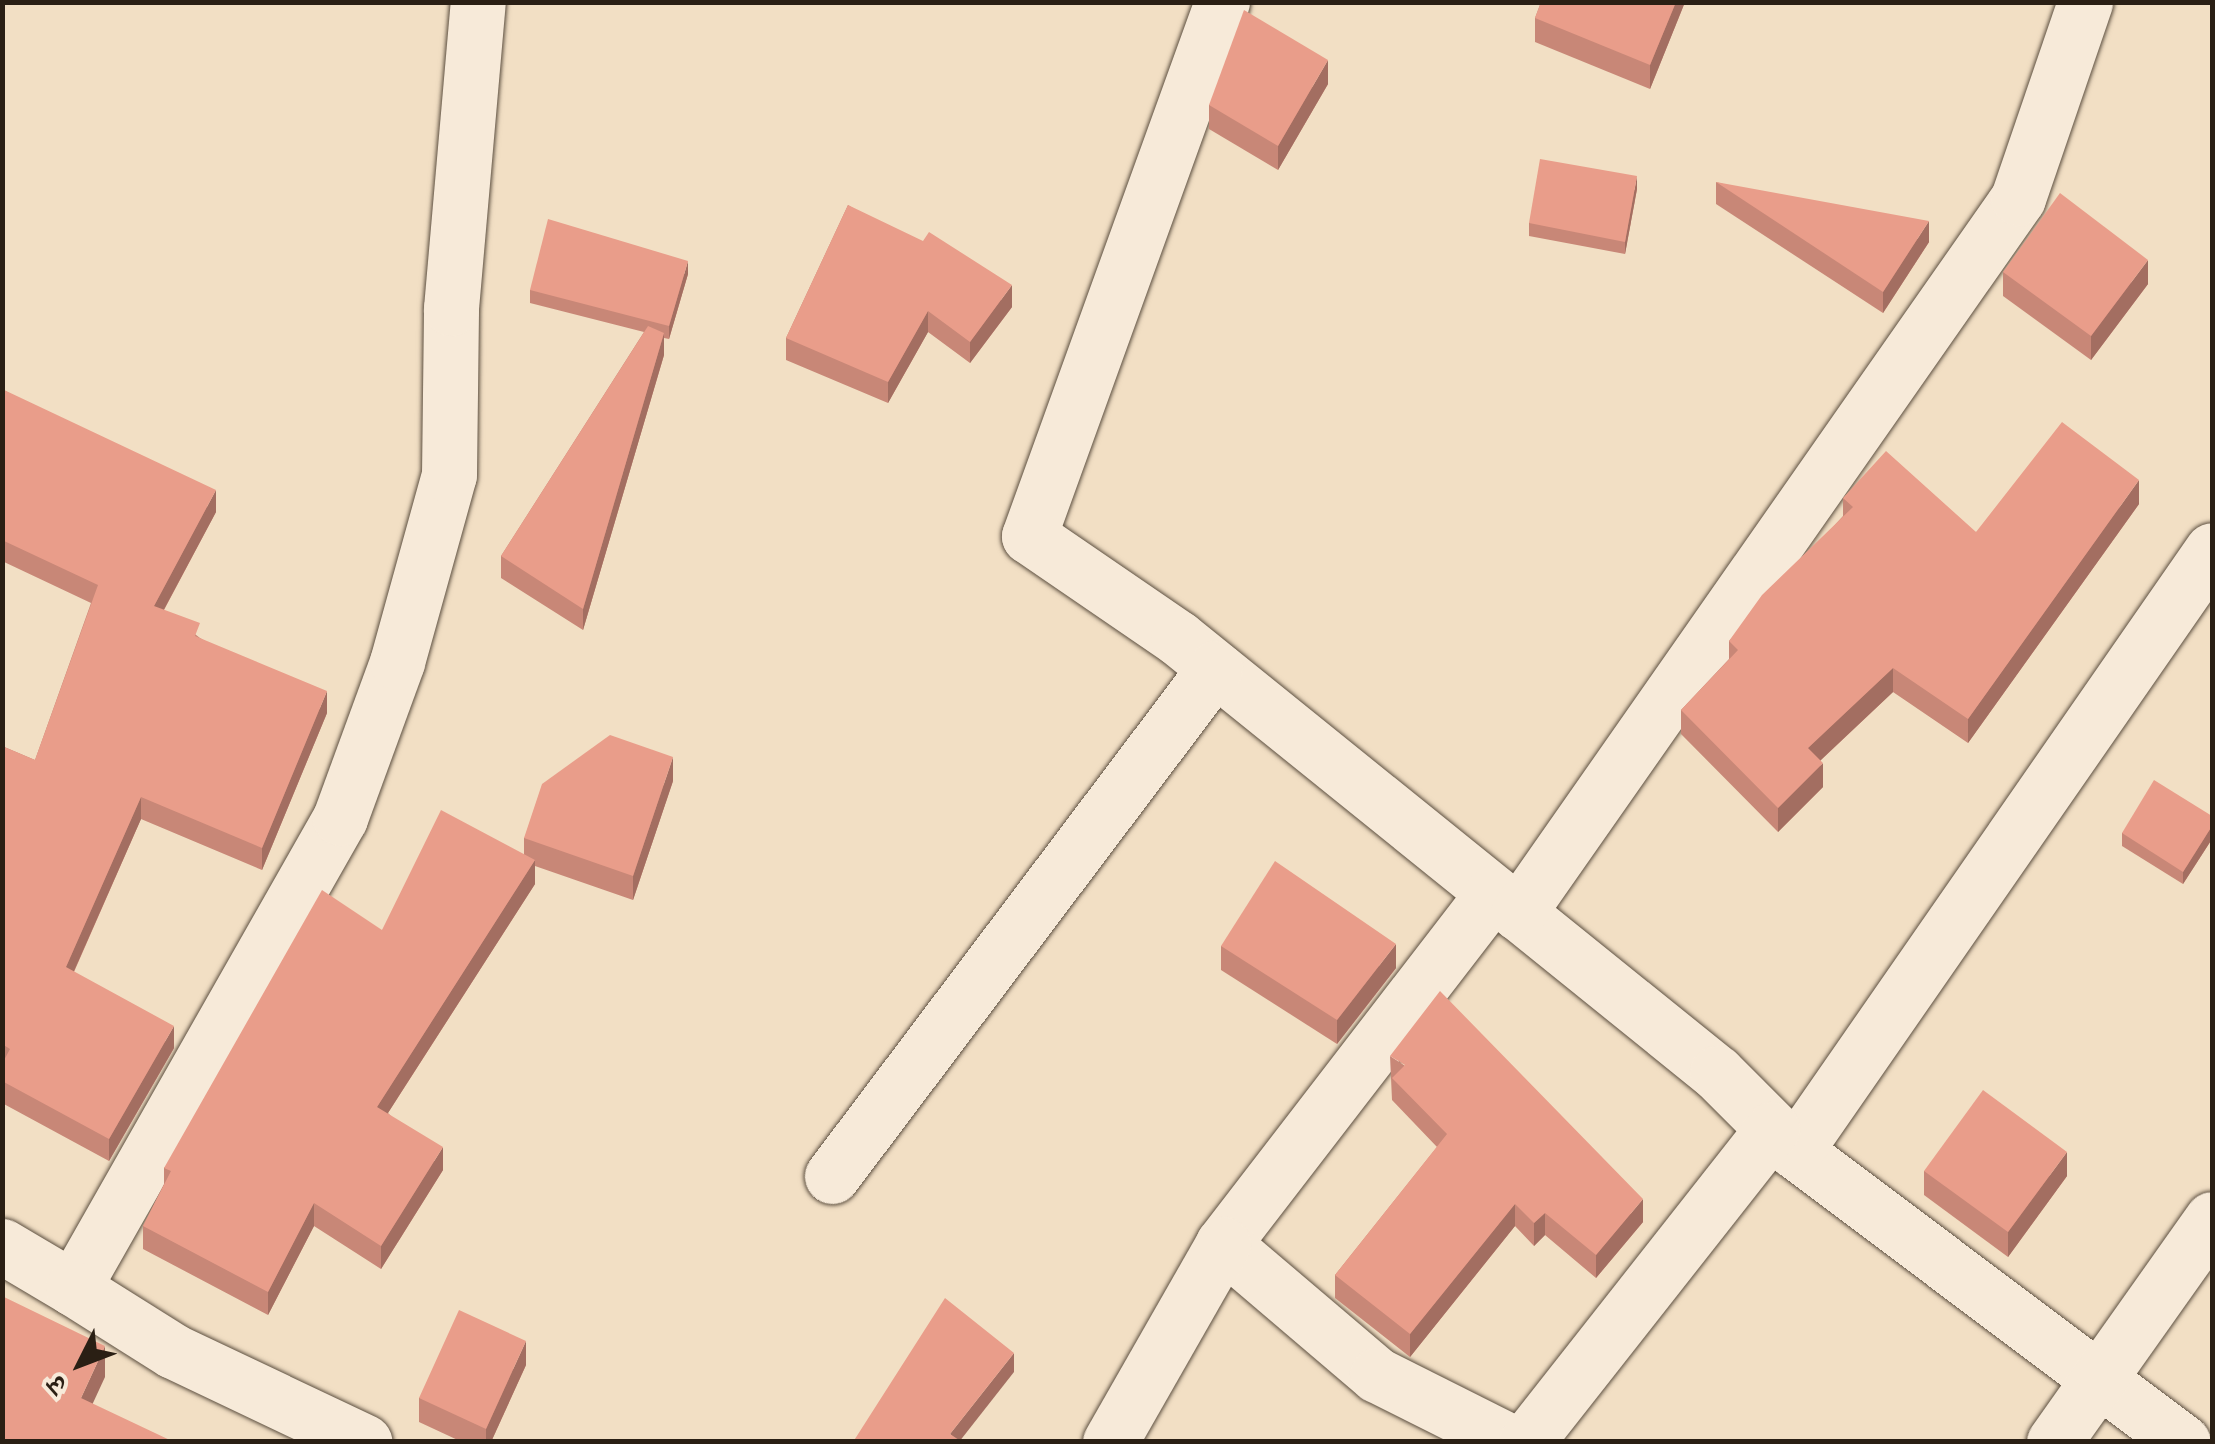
<!DOCTYPE html>
<meta charset="utf-8">
<style>
body{margin:0}
#map{position:relative;width:2215px;height:1444px;overflow:hidden;background:#f2dfc4;font-family:"IM FELL Double Pica","Noto Serif Devanagari",serif}
div>[style]{position:absolute}
.roads{filter:drop-shadow(0 0 2px #5c4f40) drop-shadow(0 0 2px #5c4f40)}
.minor>*{height:55px;margin:-27.5px;padding:0 27.5px;transform-origin:27.5px;border-radius:27.5px;background:#f7ead9}
.wall>*{inset:0;background:#c88777}
.shaded-wall>*{inset:0;background:#a36e61}
.building>*{inset:0;background:#e99d8a}
span{translate:-50% -50%;white-space:nowrap;text-align:center;line-height:1.15;-webkit-text-stroke:8px #f7ead9;paint-order:stroke}
.frame{position:absolute;inset:0;border:5px solid #2a1f14;pointer-events:none}
.north{position:absolute;left:30px;top:1314px;width:100px;height:100px;-webkit-text-stroke:8px #f7ead9;paint-order:stroke;rotate:228deg;font-size:28px;font-weight:700;line-height:40px;text-align:center;color:#2a1f14}
.north::after{content:'';display:block;margin:auto;width:35px;height:45px;background:#2a1f14;clip-path:polygon(50% 0,100% 100%,50% 72%,0 100%)}
</style>
<div id="map">
<div class="roads">
<div class="minor">
<i style="left:1222px;top:2px;width:568px;rotate:109.87deg"></i>
<i style="left:1029px;top:536px;width:181px;rotate:34.4deg"></i>
<i style="left:1178px;top:638px;width:693px;rotate:38.91deg"></i>
<i style="left:1717px;top:1073px;width:110px;rotate:45deg"></i>
<i style="left:1795px;top:1151px;width:485px;rotate:36.9deg"></i>
<i style="left:1493px;top:893px;width:443px;rotate:127.6deg"></i>
<i style="left:1223px;top:1244px;width:202px;rotate:40.4deg"></i>
<i style="left:1377px;top:1375px;width:150px;rotate:26.6deg"></i>
<i style="left:1518px;top:913px;width:872px;rotate:-55.03deg"></i>
<i style="left:2018px;top:198px;width:207px;rotate:-71.1deg"></i>
<i style="left:1795px;top:1151px;width:731px;rotate:-55.25deg"></i>
<i style="left:832px;top:1176px;width:636px;rotate:-52.99deg"></i>
<i style="left:2px;top:1246px;width:82px;rotate:30.6deg"></i>
<i style="left:73px;top:1288px;width:541px;rotate:-60.4deg"></i>
<i style="left:340px;top:818px;width:166px;rotate:-69.9deg"></i>
<i style="left:397px;top:662px;width:194px;rotate:-74.5deg"></i>
<i style="left:449px;top:475px;width:167px;rotate:-89.3deg"></i>
<i style="left:451px;top:308px;width:307px;rotate:-85deg"></i>
<i style="left:73px;top:1288px;width:118px;rotate:32.2deg"></i>
<i style="left:173px;top:1351px;width:212px;rotate:25.4deg"></i>
<i style="left:1110px;top:1442px;width:228px;rotate:-60.3deg"></i>
<i style="left:1526px;top:1442px;width:398px;rotate:-51.8deg"></i>
<i style="left:2054px;top:1442px;width:273px;rotate:-54.7deg"></i>
</div>
</div>
<div class="wall">
<i style="clip-path:polygon(1541px 2px,1685px 2px,1650px 89px,1535px 42px,1535px 18px)"></i>
<i style="clip-path:polygon(1328px 84px,1278px 170px,1209px 129px,1209px 105px)"></i>
<i style="clip-path:polygon(1716px 182px,1929px 242px,1883px 313px,1716px 204px)"></i>
<i style="clip-path:polygon(1637px 189px,1625px 254px,1529px 236px,1529px 223px)"></i>
<i style="clip-path:polygon(848px 205px,1012px 307px,970px 363px,928px 332px,888px 403px,786px 360px,786px 338px)"></i>
<i style="clip-path:polygon(2003px 272px,2148px 284px,2091px 360px,2003px 296px)"></i>
<i style="clip-path:polygon(688px 274px,669px 339px,664px 338px,664px 355px,583px 630px,501px 578px,501px 556px,644px 332px,530px 303px,530px 290px)"></i>
<i style="clip-path:polygon(2px 389px,216px 512px,164px 610px,200px 638px,327px 713px,262px 870px,141px 819px,74px 972px,174px 1048px,109px 1161px,2px 1103px,2px 746px,35px 760px,91px 603px,2px 561px)"></i>
<i style="clip-path:polygon(1843px 498px,1976px 532px,2139px 504px,1968px 743px,1893px 692px,1820px 761px,1823px 787px,1778px 832px,1681px 734px,1681px 710px,1729px 659px,1729px 641px,1843px 516px)"></i>
<i style="clip-path:polygon(673px 781px,633px 900px,535px 866px,535px 884px,388px 1113px,443px 1170px,381px 1269px,314px 1226px,268px 1315px,143px 1249px,143px 1226px,164px 1184px,164px 1168px,382px 930px,524px 855px,524px 838px)"></i>
<i style="clip-path:polygon(2212px 816px,2212px 839px,2183px 884px,2122px 846px,2122px 833px)"></i>
<i style="clip-path:polygon(1221px 946px,1396px 968px,1337px 1044px,1221px 970px)"></i>
<i style="clip-path:polygon(1390px 1056px,1643px 1222px,1596px 1278px,1545px 1235px,1534px 1246px,1515px 1226px,1410px 1357px,1335px 1298px,1335px 1275px,1437px 1147px,1392px 1100px)"></i>
<i style="clip-path:polygon(1924px 1171px,2067px 1176px,2008px 1257px,1924px 1195px)"></i>
<i style="clip-path:polygon(526px 1365px,491px 1442px,462px 1442px,419px 1422px,419px 1398px)"></i>
</div>
<div class="shaded-wall">
<i style="clip-path:polygon(1676px 2px,1685px 2px,1650px 89px,1650px 65px)"></i>
<i style="clip-path:polygon(1328px 60px,1328px 84px,1278px 170px,1278px 146px)"></i>
<i style="clip-path:polygon(1637px 176px,1637px 189px,1625px 254px,1625px 242px)"></i>
<i style="clip-path:polygon(1929px 221px,1929px 242px,1883px 313px,1883px 292px)"></i>
<i style="clip-path:polygon(2148px 260px,2148px 284px,2091px 360px,2091px 336px)"></i>
<i style="clip-path:polygon(688px 261px,688px 274px,669px 339px,669px 326px)"></i>
<i style="clip-path:polygon(1012px 285px,1012px 307px,970px 363px,970px 342px)"></i>
<i style="clip-path:polygon(928px 311px,928px 332px,888px 403px,888px 382px)"></i>
<i style="clip-path:polygon(664px 333px,664px 355px,583px 630px,583px 609px)"></i>
<i style="clip-path:polygon(2139px 480px,2139px 504px,1968px 743px,1968px 719px)"></i>
<i style="clip-path:polygon(216px 490px,216px 512px,154px 628px,154px 606px)"></i>
<i style="clip-path:polygon(1893px 668px,1893px 692px,1808px 772px,1808px 748px)"></i>
<i style="clip-path:polygon(327px 691px,327px 713px,262px 870px,262px 848px)"></i>
<i style="clip-path:polygon(673px 757px,673px 781px,633px 900px,633px 876px)"></i>
<i style="clip-path:polygon(1823px 763px,1823px 787px,1778px 832px,1778px 808px)"></i>
<i style="clip-path:polygon(141px 797px,141px 819px,66px 989px,66px 967px)"></i>
<i style="clip-path:polygon(2212px 826px,2212px 839px,2183px 884px,2183px 872px)"></i>
<i style="clip-path:polygon(535px 860px,535px 884px,377px 1130px,377px 1107px)"></i>
<i style="clip-path:polygon(1396px 944px,1396px 968px,1337px 1044px,1337px 1020px)"></i>
<i style="clip-path:polygon(174px 1026px,174px 1048px,109px 1161px,109px 1139px)"></i>
<i style="clip-path:polygon(443px 1147px,443px 1170px,381px 1269px,381px 1246px)"></i>
<i style="clip-path:polygon(2067px 1152px,2067px 1176px,2008px 1257px,2008px 1232px)"></i>
<i style="clip-path:polygon(1643px 1199px,1643px 1222px,1596px 1278px,1596px 1255px)"></i>
<i style="clip-path:polygon(314px 1203px,314px 1226px,268px 1315px,268px 1292px)"></i>
<i style="clip-path:polygon(1515px 1204px,1515px 1226px,1410px 1357px,1410px 1334px)"></i>
<i style="clip-path:polygon(1545px 1213px,1545px 1235px,1534px 1246px,1534px 1223px)"></i>
<i style="clip-path:polygon(526px 1341px,526px 1365px,491px 1442px,486px 1442px,486px 1429px)"></i>
<i style="clip-path:polygon(105px 1346px,105px 1377px,81px 1429px,81px 1398px)"></i>
<i style="clip-path:polygon(1014px 1353px,1014px 1372px,959px 1442px,950px 1434px)"></i>
</div>
<div class="building">
<i style="clip-path:polygon(1541px 2px,1676px 2px,1650px 65px,1535px 18px)"></i>
<i style="clip-path:polygon(1244px 10px,1328px 60px,1278px 146px,1209px 105px)"></i>
<i style="clip-path:polygon(1540px 159px,1637px 176px,1625px 242px,1529px 223px)"></i>
<i style="clip-path:polygon(1716px 182px,1929px 221px,1883px 292px)"></i>
<i style="clip-path:polygon(2060px 193px,2148px 260px,2091px 336px,2003px 272px)"></i>
<i style="clip-path:polygon(848px 205px,923px 241px,929px 232px,1012px 285px,970px 342px,928px 311px,888px 382px,786px 338px)"></i>
<i style="clip-path:polygon(548px 219px,688px 261px,669px 326px,530px 290px)"></i>
<i style="clip-path:polygon(648px 326px,664px 333px,583px 609px,501px 556px)"></i>
<i style="clip-path:polygon(2px 389px,216px 490px,154px 606px,200px 623px,195px 636px,327px 691px,262px 848px,141px 797px,66px 967px,174px 1026px,109px 1139px,2px 1081px,2px 1064px,10px 1049px,2px 1044px,2px 746px,35px 760px,98px 585px,2px 540px)"></i>
<i style="clip-path:polygon(2062px 422px,2139px 480px,1968px 719px,1893px 668px,1808px 748px,1823px 763px,1778px 808px,1681px 710px,1738px 650px,1729px 641px,1762px 595px,1853px 507px,1843px 498px,1886px 451px,1976px 532px)"></i>
<i style="clip-path:polygon(610px 735px,673px 757px,633px 876px,524px 838px,542px 784px)"></i>
<i style="clip-path:polygon(2154px 780px,2212px 816px,2212px 826px,2183px 872px,2122px 833px)"></i>
<i style="clip-path:polygon(441px 810px,535px 860px,377px 1107px,443px 1147px,381px 1246px,314px 1203px,268px 1292px,143px 1226px,171px 1171px,164px 1168px,322px 890px,382px 930px)"></i>
<i style="clip-path:polygon(1275px 861px,1396px 944px,1337px 1020px,1221px 946px)"></i>
<i style="clip-path:polygon(1440px 991px,1643px 1199px,1596px 1255px,1545px 1213px,1534px 1223px,1515px 1204px,1410px 1334px,1335px 1275px,1447px 1134px,1392px 1078px,1405px 1065px,1390px 1056px)"></i>
<i style="clip-path:polygon(1983px 1090px,2067px 1152px,2008px 1232px,1924px 1171px)"></i>
<i style="clip-path:polygon(2px 1296px,105px 1346px,81px 1398px,174px 1442px,2px 1442px)"></i>
<i style="clip-path:polygon(945px 1298px,1014px 1353px,950px 1434px,962px 1442px,853px 1442px)"></i>
<i style="clip-path:polygon(459px 1310px,526px 1341px,486px 1429px,419px 1398px)"></i>
</div>
<div class="frame"></div>
<div class="north">उ</div>
</div>
